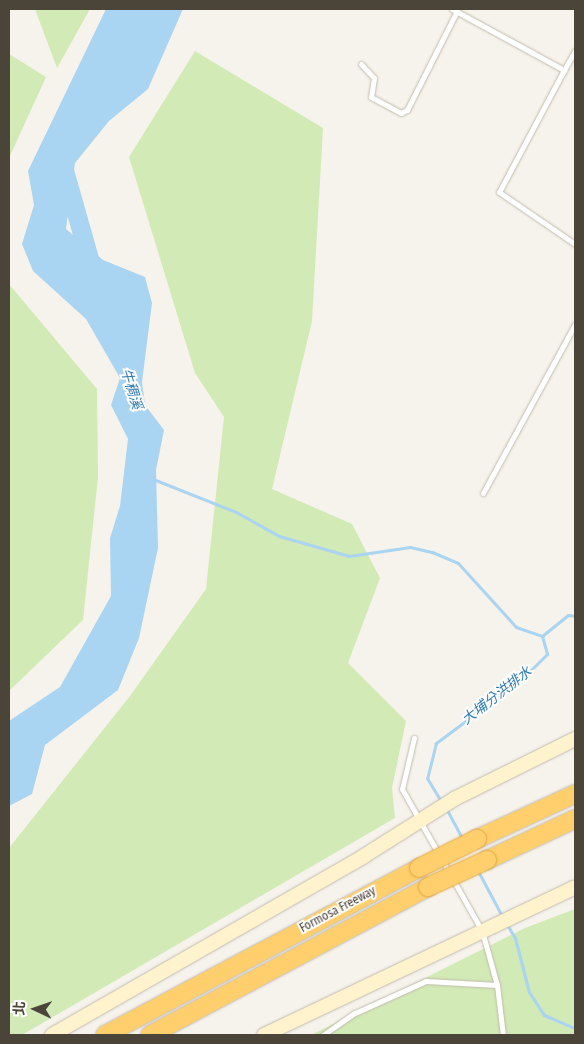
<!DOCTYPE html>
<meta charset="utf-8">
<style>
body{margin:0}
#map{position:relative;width:584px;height:1044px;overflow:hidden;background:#f6f3ec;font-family:"Fira Sans Condensed","Noto Sans TC",sans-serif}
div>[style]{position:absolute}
.green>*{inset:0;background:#d2eab5}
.water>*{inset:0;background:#a9d4f2}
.stream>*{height:3px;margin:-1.5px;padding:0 1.5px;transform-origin:1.5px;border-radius:1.5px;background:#a9d4f2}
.river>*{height:19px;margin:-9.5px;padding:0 9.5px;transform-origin:9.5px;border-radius:9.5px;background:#a9d4f2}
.roads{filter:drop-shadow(0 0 1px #c2bbae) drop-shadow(0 0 1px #c2bbae)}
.lane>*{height:5px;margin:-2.5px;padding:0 2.5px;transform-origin:2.5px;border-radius:2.5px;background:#fff}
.secondary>*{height:14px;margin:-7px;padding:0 7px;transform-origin:7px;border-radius:7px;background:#fff3cd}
.highway>*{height:18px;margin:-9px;padding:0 9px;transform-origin:9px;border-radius:9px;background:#ffcf6e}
.bridges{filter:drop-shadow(0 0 1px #e0a43c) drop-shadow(0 0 1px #e0a43c)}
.highway-bridge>*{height:18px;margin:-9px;padding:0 9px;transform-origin:9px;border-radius:9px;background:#ffcf6e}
span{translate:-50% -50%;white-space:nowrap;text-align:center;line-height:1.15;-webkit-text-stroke:4px #fff;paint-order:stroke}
.street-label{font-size:12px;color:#4b4439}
.water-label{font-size:14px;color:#2e7ab2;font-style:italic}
.frame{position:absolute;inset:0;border:10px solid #4b4439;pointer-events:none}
.north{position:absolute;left:10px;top:984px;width:50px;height:50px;-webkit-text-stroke:4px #fff;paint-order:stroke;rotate:273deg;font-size:14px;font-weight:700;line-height:20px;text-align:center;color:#4b4439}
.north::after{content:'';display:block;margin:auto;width:18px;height:22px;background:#4b4439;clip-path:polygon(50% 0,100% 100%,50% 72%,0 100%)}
</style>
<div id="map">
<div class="green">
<i style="clip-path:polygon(35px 9px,90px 9px,57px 68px)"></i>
<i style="clip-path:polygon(195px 51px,323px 128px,312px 321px,272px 489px,352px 524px,380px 578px,348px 663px,406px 721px,392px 788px,395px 818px,22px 1035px,9px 1035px,9px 848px,130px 696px,206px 589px,224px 417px,195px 373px,129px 157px)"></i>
<i style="clip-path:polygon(9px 54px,46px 77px,9px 158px)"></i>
<i style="clip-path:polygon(9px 284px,97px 389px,98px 477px,83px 620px,9px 691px)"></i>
<i style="clip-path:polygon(575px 909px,575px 1035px,311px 1035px,525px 928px)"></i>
</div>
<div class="water">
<i style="clip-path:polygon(106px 9px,183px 9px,148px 89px,109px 121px,75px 163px,66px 229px,103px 260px,145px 277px,152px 303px,142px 382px,145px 405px,164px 430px,156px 470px,158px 548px,139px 638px,118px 690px,45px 745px,32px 794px,9px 806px,9px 721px,60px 687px,111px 596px,110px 538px,120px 506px,128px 439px,111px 405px,120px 378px,86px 319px,33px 271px,22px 244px,34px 205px,28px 171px)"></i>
</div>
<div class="stream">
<i style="left:153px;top:479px;width:89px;rotate:21.7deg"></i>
<i style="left:236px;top:512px;width:49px;rotate:29.2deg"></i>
<i style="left:279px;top:536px;width:73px;rotate:15.9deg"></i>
<i style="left:349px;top:556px;width:62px;rotate:-8.4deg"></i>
<i style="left:410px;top:547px;width:23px;rotate:13deg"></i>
<i style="left:432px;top:552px;width:28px;rotate:23deg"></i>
<i style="left:458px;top:563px;width:86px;rotate:47.8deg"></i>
<i style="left:516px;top:627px;width:28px;rotate:19deg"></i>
<i style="left:542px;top:636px;width:19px;rotate:74deg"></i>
<i style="left:547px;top:654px;width:34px;rotate:135deg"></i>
<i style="left:523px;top:678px;width:109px;rotate:143.2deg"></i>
<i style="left:436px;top:743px;width:36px;rotate:104deg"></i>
<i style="left:427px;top:778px;width:29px;rotate:59deg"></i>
<i style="left:542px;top:636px;width:33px;rotate:-39deg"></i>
<i style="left:568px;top:615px;width:7px;rotate:8deg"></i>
<i style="left:446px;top:808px;width:36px;rotate:62deg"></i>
<i style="left:478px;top:871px;width:53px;rotate:62deg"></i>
<i style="left:506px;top:923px;width:17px;rotate:59deg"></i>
<i style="left:515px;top:938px;width:56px;rotate:75.5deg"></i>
<i style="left:529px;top:992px;width:27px;rotate:57deg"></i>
<i style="left:544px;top:1015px;width:34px;rotate:23deg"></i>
</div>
<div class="river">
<i style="left:64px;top:170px;width:103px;rotate:74.2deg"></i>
</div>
<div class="roads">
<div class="lane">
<i style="left:452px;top:9px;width:128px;rotate:28.6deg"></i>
<i style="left:564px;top:70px;width:22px;rotate:-60deg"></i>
<i style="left:361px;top:64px;width:19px;rotate:47deg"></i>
<i style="left:374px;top:78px;width:19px;rotate:99deg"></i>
<i style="left:371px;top:97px;width:34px;rotate:28deg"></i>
<i style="left:401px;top:113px;width:7px;rotate:-27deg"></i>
<i style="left:407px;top:110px;width:111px;rotate:-63.2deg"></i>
<i style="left:564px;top:70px;width:138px;rotate:118deg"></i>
<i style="left:499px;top:192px;width:92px;rotate:34.4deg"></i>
<i style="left:483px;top:493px;width:192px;rotate:-61.4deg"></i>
<i style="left:414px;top:738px;width:52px;rotate:103.2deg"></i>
<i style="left:402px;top:789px;width:163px;rotate:60.6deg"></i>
<i style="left:482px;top:931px;width:56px;rotate:74.5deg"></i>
<i style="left:497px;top:985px;width:50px;rotate:83.2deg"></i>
<i style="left:323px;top:1035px;width:39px;rotate:-35deg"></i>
<i style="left:355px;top:1013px;width:78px;rotate:-24.3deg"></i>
<i style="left:426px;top:981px;width:71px;rotate:3.2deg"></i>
</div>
<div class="secondary">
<i style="left:52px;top:1035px;width:360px;rotate:-29.8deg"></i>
<i style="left:364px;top:856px;width:107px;rotate:-32.3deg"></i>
<i style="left:454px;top:799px;width:135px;rotate:-26.4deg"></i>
<i style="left:264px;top:1035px;width:344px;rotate:-25.4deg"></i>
</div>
<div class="highway">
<i style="left:477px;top:839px;width:108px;rotate:-24.7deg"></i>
<i style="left:487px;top:860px;width:97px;rotate:-25deg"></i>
<i style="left:105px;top:1035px;width:356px;rotate:-28deg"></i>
<i style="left:150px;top:1035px;width:315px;rotate:-28deg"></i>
</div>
</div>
<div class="bridges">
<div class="highway-bridge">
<i style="left:419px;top:868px;width:65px;rotate:-26.6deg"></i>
<i style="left:428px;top:887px;width:65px;rotate:-24.6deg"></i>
</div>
</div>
<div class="street-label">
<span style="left:338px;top:910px;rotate:-28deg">Formosa Freeway</span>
</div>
<div class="water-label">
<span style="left:131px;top:389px;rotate:73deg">牛稠溪</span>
<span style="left:497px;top:696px;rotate:-38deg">大埔分洪排水</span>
</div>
<div class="frame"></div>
<div class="north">北</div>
</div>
